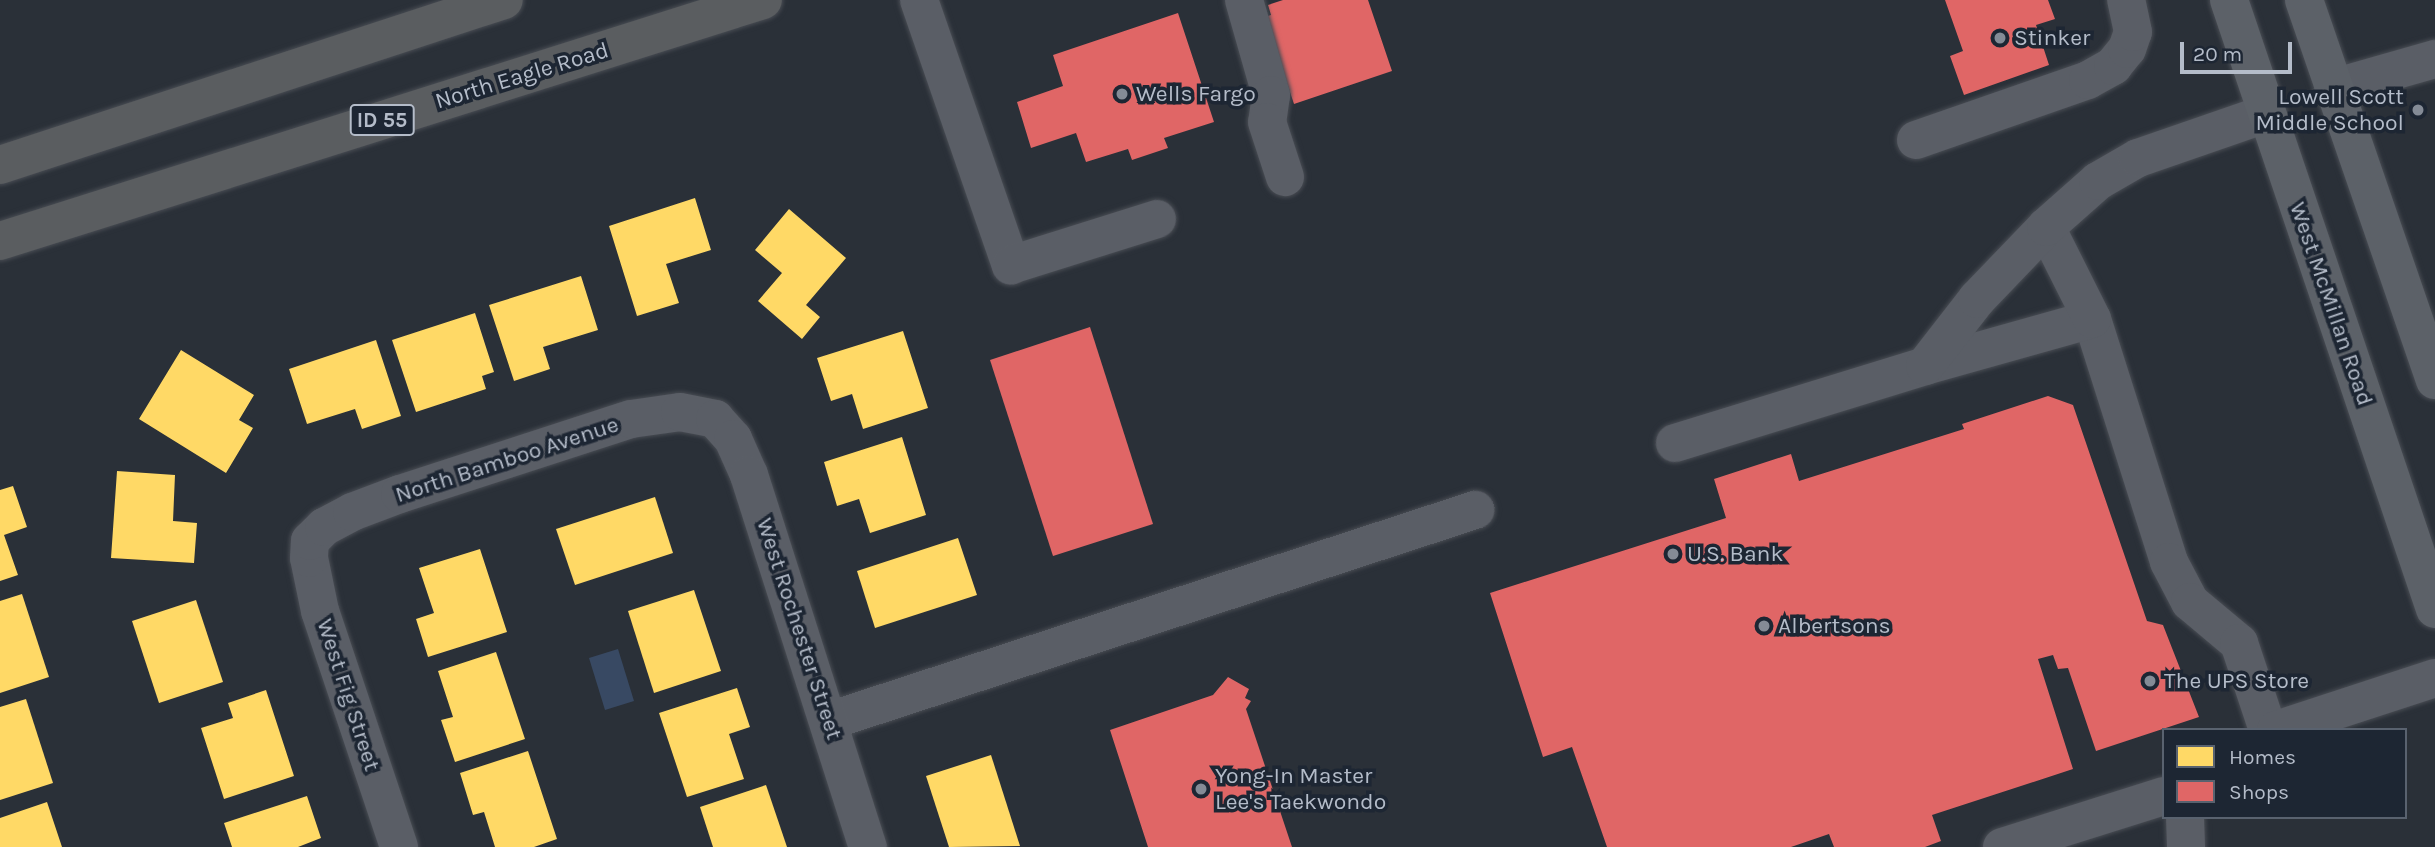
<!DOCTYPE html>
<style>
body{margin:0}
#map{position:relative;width:2435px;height:847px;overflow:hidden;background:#2a3038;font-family:Karla,sans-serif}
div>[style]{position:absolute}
.water>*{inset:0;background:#384963}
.homes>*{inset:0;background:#ffd966}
.shops>*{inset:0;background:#e06666}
.roads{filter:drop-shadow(0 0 2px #484c53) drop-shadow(0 0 2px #484c53)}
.minor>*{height:38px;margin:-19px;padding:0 19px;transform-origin:19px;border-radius:19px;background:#5a5e66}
.major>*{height:38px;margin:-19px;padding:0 19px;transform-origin:19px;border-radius:19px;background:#5c6168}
.highway>*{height:38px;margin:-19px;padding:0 19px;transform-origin:19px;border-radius:19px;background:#5a5d60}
.dots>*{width:19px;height:19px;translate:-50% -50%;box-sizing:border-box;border:4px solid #1d2633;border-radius:50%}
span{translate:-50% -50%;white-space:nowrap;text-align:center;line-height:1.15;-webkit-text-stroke:7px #1d2633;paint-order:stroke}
.shield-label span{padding:2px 5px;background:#1d2633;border:2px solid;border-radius:5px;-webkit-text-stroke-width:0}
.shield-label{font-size:21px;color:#b4bcc9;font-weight:700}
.poi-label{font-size:23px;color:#b4bcc9}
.left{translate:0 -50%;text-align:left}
.right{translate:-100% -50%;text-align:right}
.street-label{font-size:23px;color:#b4bcc9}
.legend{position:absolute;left:2162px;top:728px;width:245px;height:91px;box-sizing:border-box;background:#1d2633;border:2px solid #59626f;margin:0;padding:9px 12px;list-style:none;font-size:21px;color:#b4bcc9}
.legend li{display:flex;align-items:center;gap:14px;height:35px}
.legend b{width:35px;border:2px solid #59626f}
.scale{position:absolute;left:2180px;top:42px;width:112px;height:32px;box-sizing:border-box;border:4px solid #b4bcc9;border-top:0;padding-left:9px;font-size:21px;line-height:24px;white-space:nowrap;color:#b4bcc9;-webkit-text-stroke:5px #1d2633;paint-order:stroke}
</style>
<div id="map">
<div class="water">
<i style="clip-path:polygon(618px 649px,634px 701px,605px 710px,589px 658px)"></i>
</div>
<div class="homes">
<i style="clip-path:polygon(695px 198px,711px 250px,666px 264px,679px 303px,637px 316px,609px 226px)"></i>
<i style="clip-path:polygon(789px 209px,846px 258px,806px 305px,820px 317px,802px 339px,758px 301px,782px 273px,755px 250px)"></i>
<i style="clip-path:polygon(581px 276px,598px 330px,543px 347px,550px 369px,514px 381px,489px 305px)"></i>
<i style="clip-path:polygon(475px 313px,494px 372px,482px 376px,486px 389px,416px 412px,392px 340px)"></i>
<i style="clip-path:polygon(903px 331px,928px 408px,863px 429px,852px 394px,831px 401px,817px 358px)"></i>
<i style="clip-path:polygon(376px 340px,401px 416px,362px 429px,355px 409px,307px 424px,289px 369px)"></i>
<i style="clip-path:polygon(181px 350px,254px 395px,239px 420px,253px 428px,226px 473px,139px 419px)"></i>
<i style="clip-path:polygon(902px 437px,926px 515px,870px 533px,859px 499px,837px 506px,824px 462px)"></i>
<i style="clip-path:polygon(117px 471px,175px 475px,173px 521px,197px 523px,194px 563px,111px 558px)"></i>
<i style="clip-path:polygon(13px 486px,27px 527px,4px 535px,18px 575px,0 581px,0 490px)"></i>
<i style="clip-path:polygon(655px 497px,673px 553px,575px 585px,556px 529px)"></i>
<i style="clip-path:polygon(958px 538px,977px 595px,875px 628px,857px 571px)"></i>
<i style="clip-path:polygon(480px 549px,507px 632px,428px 657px,416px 619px,434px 613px,419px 568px)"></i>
<i style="clip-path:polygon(694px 590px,721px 671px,654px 693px,628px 611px)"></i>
<i style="clip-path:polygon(22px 594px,49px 677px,0 693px,0 601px)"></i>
<i style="clip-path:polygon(196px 600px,223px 682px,159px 703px,132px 621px)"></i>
<i style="clip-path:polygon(496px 652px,525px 739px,455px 762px,441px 720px,453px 717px,438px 671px)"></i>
<i style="clip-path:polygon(737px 688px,750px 727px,729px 734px,744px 779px,687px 797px,659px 713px)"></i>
<i style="clip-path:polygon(266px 690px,294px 776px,224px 799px,201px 728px,233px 718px,228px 703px)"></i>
<i style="clip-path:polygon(26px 699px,53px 783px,0 800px,0 707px)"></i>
<i style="clip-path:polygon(528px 751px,557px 839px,534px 847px,495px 847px,484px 812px,473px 815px,460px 773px)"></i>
<i style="clip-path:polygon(991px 755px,1020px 846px,949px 847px,926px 776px)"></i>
<i style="clip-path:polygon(766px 785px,787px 847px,713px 847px,700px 807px)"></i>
<i style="clip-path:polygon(307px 796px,321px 838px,298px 847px,232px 847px,224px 823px)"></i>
<i style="clip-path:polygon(47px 802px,62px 847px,0 847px,0 818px)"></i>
</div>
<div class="shops">
<i style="clip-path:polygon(1283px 0,1368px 0,1392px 71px,1294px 104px,1265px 17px,1271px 15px,1268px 5px)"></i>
<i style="clip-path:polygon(1945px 0,2048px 0,2055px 19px,2036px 25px,2049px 65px,1964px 95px,1950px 56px,1963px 51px)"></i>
<i style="clip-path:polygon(1178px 13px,1214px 122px,1164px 138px,1168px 148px,1132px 160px,1128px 149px,1086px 162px,1076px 133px,1031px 148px,1017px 102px,1063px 86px,1053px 55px)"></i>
<i style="clip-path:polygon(1090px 327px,1153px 524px,1053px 556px,990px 360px)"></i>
<i style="clip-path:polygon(2048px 396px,2073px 405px,2147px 621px,2163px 625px,2199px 717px,2096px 751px,2068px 668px,2058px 669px,2053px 655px,2038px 659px,2073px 769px,1932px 815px,1941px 841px,1925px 847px,1834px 847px,1829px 834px,1791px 847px,1607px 847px,1572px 747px,1543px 757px,1490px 593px,1726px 518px,1714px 479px,1791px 454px,1799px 481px,1964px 429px,1962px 424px)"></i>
<i style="clip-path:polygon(1228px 677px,1249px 689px,1245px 698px,1251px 701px,1246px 709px,1292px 847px,1148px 847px,1110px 730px,1213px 695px)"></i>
</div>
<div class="roads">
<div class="minor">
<i style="left:919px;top:0;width:281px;rotate:70.9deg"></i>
<i style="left:1011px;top:265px;width:153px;rotate:-17.5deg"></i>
<i style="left:1244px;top:0;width:99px;rotate:74.1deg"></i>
<i style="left:1271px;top:95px;width:27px;rotate:98deg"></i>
<i style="left:1267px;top:122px;width:58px;rotate:71.9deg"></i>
<i style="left:2333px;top:88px;width:106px;rotate:-15.9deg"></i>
<i style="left:1916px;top:140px;width:182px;rotate:-19.2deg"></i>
<i style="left:2088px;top:80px;width:29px;rotate:-29deg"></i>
<i style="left:2113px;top:66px;width:22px;rotate:-51deg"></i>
<i style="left:2127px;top:49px;width:18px;rotate:-71deg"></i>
<i style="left:2133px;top:32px;width:33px;rotate:-102deg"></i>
<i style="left:2092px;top:319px;width:255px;rotate:72.4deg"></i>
<i style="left:2169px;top:562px;width:45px;rotate:62.3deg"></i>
<i style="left:2190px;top:602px;width:64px;rotate:39.9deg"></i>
<i style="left:2239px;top:643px;width:92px;rotate:71.6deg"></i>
<i style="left:1925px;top:366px;width:173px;rotate:-15.7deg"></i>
<i style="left:2092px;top:319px;width:103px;rotate:-116.6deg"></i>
<i style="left:1675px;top:443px;width:262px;rotate:-17.1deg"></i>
<i style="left:1925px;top:366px;width:85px;rotate:-52.2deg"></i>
<i style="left:1977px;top:299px;width:100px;rotate:-46.2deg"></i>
<i style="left:2046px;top:227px;width:69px;rotate:-41.5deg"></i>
<i style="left:2098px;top:181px;width:46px;rotate:-29.9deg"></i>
<i style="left:2138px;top:158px;width:134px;rotate:-19.1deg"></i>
<i style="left:829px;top:721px;width:680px;rotate:-18.09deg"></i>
<i style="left:2276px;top:730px;width:167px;rotate:-18.1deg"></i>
<i style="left:2185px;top:817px;width:30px;rotate:88deg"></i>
<i style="left:399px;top:847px;width:249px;rotate:-108.5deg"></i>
<i style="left:320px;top:611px;width:54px;rotate:-101.7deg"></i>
<i style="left:309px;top:558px;width:17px;rotate:-87deg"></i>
<i style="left:310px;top:541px;width:20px;rotate:-45deg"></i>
<i style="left:324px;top:527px;width:32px;rotate:-28deg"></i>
<i style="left:352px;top:512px;width:51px;rotate:-20.6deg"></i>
<i style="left:400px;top:494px;width:243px;rotate:-18deg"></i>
<i style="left:631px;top:419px;width:49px;rotate:-8.1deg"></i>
<i style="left:680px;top:412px;width:36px;rotate:11deg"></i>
<i style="left:715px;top:419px;width:27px;rotate:48deg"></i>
<i style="left:733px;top:439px;width:39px;rotate:66deg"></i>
<i style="left:749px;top:475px;width:391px;rotate:72.3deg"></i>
<i style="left:2002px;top:847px;width:170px;rotate:-17.5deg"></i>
</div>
<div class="major">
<i style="left:2229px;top:0;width:643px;rotate:71.31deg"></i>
<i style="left:2304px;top:0;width:402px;rotate:71deg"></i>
</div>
<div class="highway">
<i style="left:0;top:165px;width:530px;rotate:-18.13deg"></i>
<i style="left:0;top:241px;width:800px;rotate:-17.53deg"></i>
</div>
</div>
<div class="dots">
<i style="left:2000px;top:38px;background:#848b96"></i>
<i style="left:1122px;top:94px;background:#848b96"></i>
<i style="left:2418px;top:110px;background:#848b96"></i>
<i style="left:1673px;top:554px;background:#848b96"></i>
<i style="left:1764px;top:626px;background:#848b96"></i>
<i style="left:2150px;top:681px;background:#848b96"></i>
<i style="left:1201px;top:789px;background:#848b96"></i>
</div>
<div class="shield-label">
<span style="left:382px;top:120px">ID 55</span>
</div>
<div class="poi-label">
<span class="left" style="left:2014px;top:38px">Stinker</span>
<span class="left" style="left:1136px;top:94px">Wells Fargo</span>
<span class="right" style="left:2404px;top:110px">Lowell Scott<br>Middle School</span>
<span class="left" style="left:1687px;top:554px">U.S. Bank</span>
<span class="left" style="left:1778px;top:626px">Albertsons</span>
<span class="left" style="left:2164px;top:681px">The UPS Store</span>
<span class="left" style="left:1215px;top:789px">Yong-In Master<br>Lee's Taekwondo</span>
</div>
<div class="street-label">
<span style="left:522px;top:76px;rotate:-17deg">North Eagle Road</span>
<span style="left:2331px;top:304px;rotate:71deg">West McMillan Road</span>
<span style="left:507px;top:460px;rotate:-18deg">North Bamboo Avenue</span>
<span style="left:799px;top:629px;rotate:72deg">West Rochester Street</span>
<span style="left:348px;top:695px;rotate:72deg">West Fig Street</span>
</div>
<ul class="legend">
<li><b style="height:19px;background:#ffd966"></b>Homes</li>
<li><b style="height:19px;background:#e06666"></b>Shops</li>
</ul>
<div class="scale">20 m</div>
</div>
